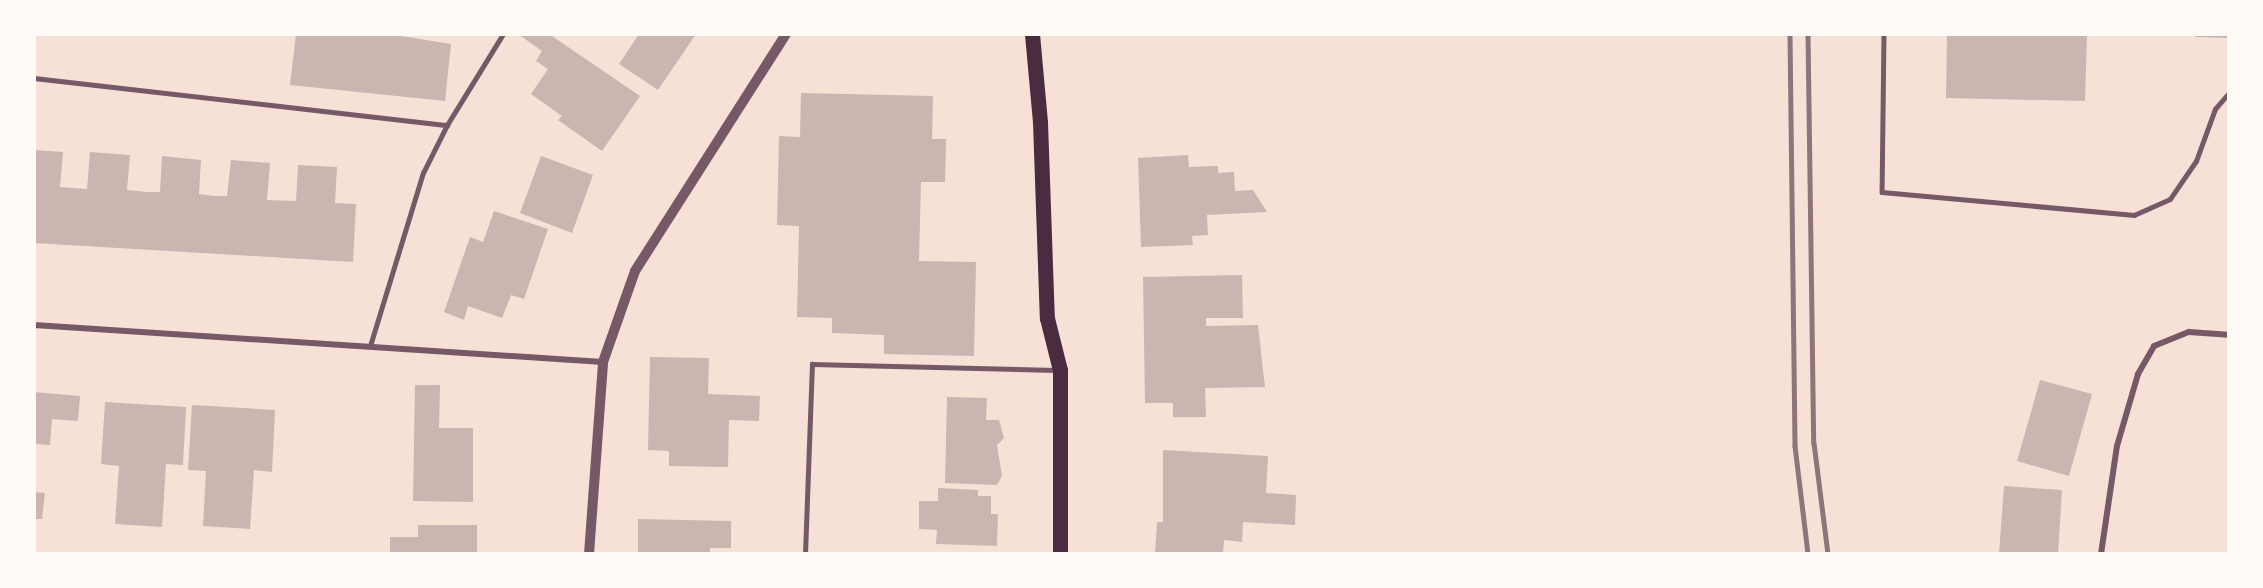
<!DOCTYPE html>
<style>
body{margin:0}
#map{position:relative;width:2263px;height:588px;overflow:hidden;background:#f7e1d7;font-family:"Source Serif 4",serif}
div>[style]{position:absolute}
.building>*{inset:0;background:#ccb4b1}
.service>*{height:4.5px;margin:-2.25px;padding:0 2.25px;transform-origin:2.25px;border-radius:2.25px;background:#755966}
.minor>*{height:6px;margin:-3px;padding:0 3px;transform-origin:3px;border-radius:3px;background:#755966}
.tertiary>*{height:10px;margin:-5px;padding:0 5px;transform-origin:5px;border-radius:5px;background:#755966}
.primary>*{height:15px;margin:-7.5px;padding:0 7.5px;transform-origin:7.5px;border-radius:7.5px;background:#4a2c40}
.rail>*{height:4.5px;margin:-2.25px;padding:0 2.25px;transform-origin:2.25px;border-radius:2.25px;background:#8f747c}
span{translate:-50% -50%;white-space:nowrap;text-align:center;line-height:1.15;-webkit-text-stroke:6px #fffaf5;paint-order:stroke}
.frame{position:absolute;inset:0;border:36px solid #fffaf5;pointer-events:none}
</style>
<div id="map">
<div class="building">
<i style="clip-path:polygon(296px 34px,389px 34px,451px 44px,445px 101px,290px 85px)"></i>
<i style="clip-path:polygon(518px 34px,549px 34px,640px 96px,602px 151px,558px 120px,562px 116px,531px 94px,548px 69px,536px 61px,542px 51px)"></i>
<i style="clip-path:polygon(639px 34px,696px 34px,658px 90px,619px 64px)"></i>
<i style="clip-path:polygon(1947px 34px,2087px 34px,2085px 101px,1946px 98px)"></i>
<i style="clip-path:polygon(2195px 34px,2228px 34px,2228px 38px,2195px 37px)"></i>
<i style="clip-path:polygon(801px 93px,933px 96px,932px 139px,946px 139px,945px 182px,921px 182px,919px 261px,976px 262px,974px 356px,884px 354px,884px 335px,832px 333px,832px 318px,797px 317px,799px 226px,777px 225px,779px 136px,800px 137px)"></i>
<i style="clip-path:polygon(34px 150px,63px 152px,60px 187px,87px 189px,90px 152px,130px 155px,127px 190px,147px 192px,160px 192px,162px 156px,201px 160px,199px 194px,215px 196px,227px 196px,231px 160px,270px 163px,267px 200px,296px 201px,298px 165px,337px 167px,335px 203px,356px 204px,353px 262px,34px 243px)"></i>
<i style="clip-path:polygon(1188px 155px,1189px 167px,1218px 166px,1218px 173px,1234px 172px,1235px 191px,1253px 190px,1267px 212px,1207px 215px,1208px 235px,1192px 236px,1193px 245px,1141px 247px,1138px 158px)"></i>
<i style="clip-path:polygon(541px 156px,593px 175px,572px 233px,520px 213px)"></i>
<i style="clip-path:polygon(494px 211px,548px 229px,524px 299px,511px 295px,502px 318px,468px 306px,464px 320px,444px 312px,470px 237px,483px 242px)"></i>
<i style="clip-path:polygon(1242px 275px,1243px 318px,1206px 318px,1206px 326px,1258px 325px,1265px 387px,1205px 388px,1206px 417px,1173px 417px,1173px 403px,1145px 403px,1143px 277px)"></i>
<i style="clip-path:polygon(650px 357px,709px 358px,708px 394px,760px 396px,759px 421px,729px 420px,728px 467px,669px 466px,669px 451px,648px 450px)"></i>
<i style="clip-path:polygon(2040px 380px,2092px 394px,2069px 476px,2017px 461px)"></i>
<i style="clip-path:polygon(415px 385px,440px 385px,439px 428px,473px 428px,473px 502px,413px 501px)"></i>
<i style="clip-path:polygon(34px 392px,80px 396px,78px 421px,52px 419px,50px 445px,34px 444px)"></i>
<i style="clip-path:polygon(947px 397px,987px 398px,986px 420px,999px 420px,1004px 438px,997px 445px,1002px 476px,997px 485px,945px 483px)"></i>
<i style="clip-path:polygon(105px 402px,186px 407px,183px 465px,166px 464px,162px 527px,115px 524px,119px 466px,101px 464px)"></i>
<i style="clip-path:polygon(192px 405px,275px 410px,272px 472px,254px 470px,250px 529px,203px 526px,206px 471px,188px 470px)"></i>
<i style="clip-path:polygon(1163px 450px,1268px 456px,1266px 493px,1296px 495px,1295px 525px,1243px 522px,1242px 542px,1224px 540px,1223px 554px,1155px 554px,1157px 522px,1163px 522px)"></i>
<i style="clip-path:polygon(2004px 486px,2062px 490px,2058px 554px,1999px 554px)"></i>
<i style="clip-path:polygon(938px 488px,978px 490px,978px 496px,991px 496px,991px 514px,998px 514px,997px 546px,936px 544px,937px 530px,919px 529px,919px 501px,938px 501px)"></i>
<i style="clip-path:polygon(34px 492px,45px 493px,42px 519px,34px 519px)"></i>
<i style="clip-path:polygon(638px 519px,731px 521px,731px 548px,710px 548px,710px 554px,638px 554px)"></i>
<i style="clip-path:polygon(418px 525px,477px 525px,477px 554px,390px 554px,390px 537px,418px 537px)"></i>
</div>
<div class="service">
<i style="left:1884px;top:34px;width:158px;rotate:90.7deg"></i>
<i style="left:1882px;top:192px;width:253px;rotate:5.2deg"></i>
<i style="left:2134px;top:215px;width:39px;rotate:-24deg"></i>
<i style="left:2170px;top:199px;width:46px;rotate:-55.6deg"></i>
<i style="left:2196px;top:161px;width:55px;rotate:-69.9deg"></i>
<i style="left:2215px;top:109px;width:20px;rotate:-49deg"></i>
<i style="left:34px;top:78px;width:416px;rotate:6.5deg"></i>
<i style="left:370px;top:346px;width:181px;rotate:-73deg"></i>
<i style="left:423px;top:173px;width:54px;rotate:-63.4deg"></i>
<i style="left:447px;top:125px;width:107px;rotate:-58.4deg"></i>
<i style="left:805px;top:554px;width:190px;rotate:-87.9deg"></i>
<i style="left:812px;top:364px;width:245px;rotate:1.4deg"></i>
</div>
<div class="minor">
<i style="left:34px;top:325px;width:570px;rotate:3.72deg"></i>
<i style="left:2101px;top:554px;width:109px;rotate:-81.6deg"></i>
<i style="left:2117px;top:446px;width:75px;rotate:-73.7deg"></i>
<i style="left:2138px;top:374px;width:32px;rotate:-60deg"></i>
<i style="left:2154px;top:346px;width:38px;rotate:-22deg"></i>
<i style="left:2189px;top:332px;width:39px;rotate:4deg"></i>
</div>
<div class="tertiary">
<i style="left:589px;top:554px;width:193px;rotate:-85.8deg"></i>
<i style="left:603px;top:362px;width:96px;rotate:-70.6deg"></i>
<i style="left:635px;top:271px;width:281px;rotate:-57.5deg"></i>
</div>
<div class="primary">
<i style="left:1032px;top:34px;width:88px;rotate:84.8deg"></i>
<i style="left:1040px;top:122px;width:196px;rotate:88deg"></i>
<i style="left:1047px;top:318px;width:54px;rotate:76deg"></i>
<i style="left:1060px;top:370px;width:184px;rotate:90deg"></i>
</div>
<div class="rail">
<i style="left:1790px;top:34px;width:412px;rotate:89.3deg"></i>
<i style="left:1795px;top:446px;width:109px;rotate:83.1deg"></i>
<i style="left:1808px;top:34px;width:409px;rotate:89.2deg"></i>
<i style="left:1814px;top:443px;width:112px;rotate:82.8deg"></i>
</div>
<div class="frame"></div>
</div>
